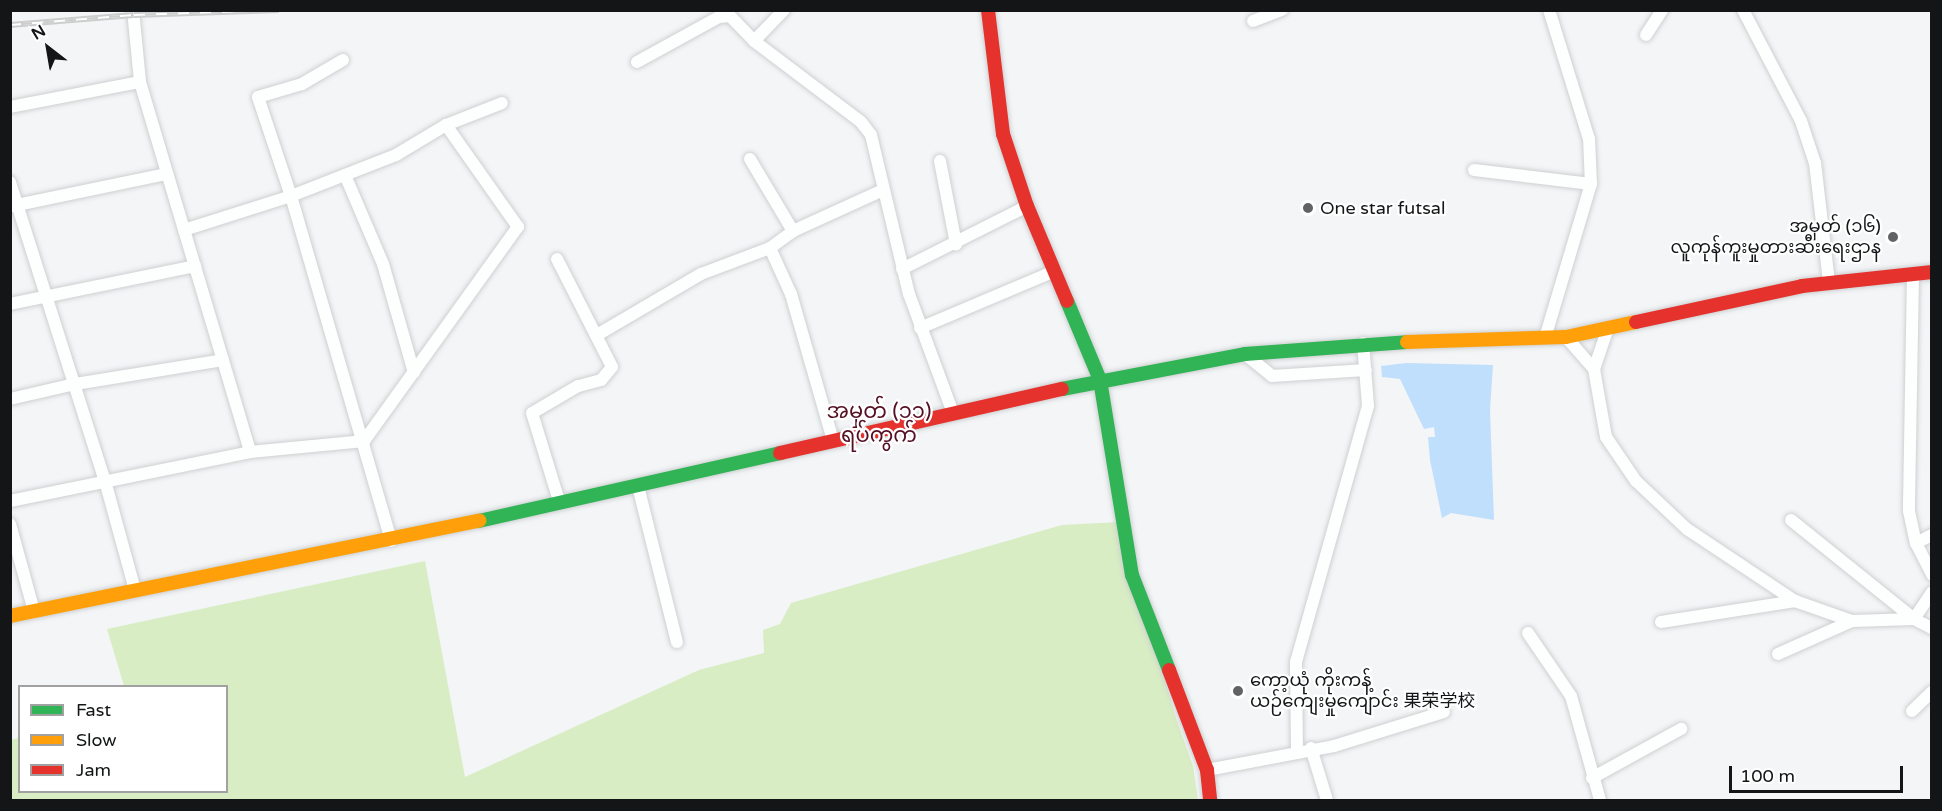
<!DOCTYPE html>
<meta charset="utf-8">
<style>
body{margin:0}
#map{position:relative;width:1942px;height:811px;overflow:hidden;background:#f3f5f7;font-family:"Varela Round","Noto Sans SC","Noto Sans Myanmar",sans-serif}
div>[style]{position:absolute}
.green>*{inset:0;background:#d8edc3}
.water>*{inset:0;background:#c0dffc}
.roads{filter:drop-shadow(0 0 2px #ced0d1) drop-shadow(0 0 2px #ced0d1)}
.street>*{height:12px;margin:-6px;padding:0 6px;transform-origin:6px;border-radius:6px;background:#fdfefe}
.fast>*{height:14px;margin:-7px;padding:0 7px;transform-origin:7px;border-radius:7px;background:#30b455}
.slow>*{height:14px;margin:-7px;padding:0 7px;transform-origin:7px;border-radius:7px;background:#ff9f0a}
.jam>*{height:14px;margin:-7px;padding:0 7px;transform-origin:7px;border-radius:7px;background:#e5322d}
.rail>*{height:6px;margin-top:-3px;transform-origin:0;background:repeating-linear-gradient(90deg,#fff 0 11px,#cdcdcd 0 22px);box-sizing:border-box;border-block:2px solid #cdcdcd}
.dots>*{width:16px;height:16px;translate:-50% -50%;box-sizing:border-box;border:3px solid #fff;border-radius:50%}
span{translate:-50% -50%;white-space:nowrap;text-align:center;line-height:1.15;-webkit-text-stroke:4.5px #fff;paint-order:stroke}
.poi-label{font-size:18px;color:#131516}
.left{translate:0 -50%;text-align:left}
.right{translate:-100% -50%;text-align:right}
.quarter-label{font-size:21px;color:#540f23}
.frame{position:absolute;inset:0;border:12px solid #131516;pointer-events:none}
.legend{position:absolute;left:18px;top:685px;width:210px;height:108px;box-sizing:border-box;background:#fff;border:2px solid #a1a1a2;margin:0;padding:8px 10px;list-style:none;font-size:18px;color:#131516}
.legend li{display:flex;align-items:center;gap:12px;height:30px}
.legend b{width:30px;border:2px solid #a1a1a2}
.north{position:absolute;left:18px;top:18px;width:60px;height:60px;-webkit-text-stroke:4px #fff;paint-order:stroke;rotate:329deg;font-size:16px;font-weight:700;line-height:24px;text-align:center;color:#131516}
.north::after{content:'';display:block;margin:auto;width:21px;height:27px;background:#131516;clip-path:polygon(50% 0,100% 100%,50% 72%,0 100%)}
.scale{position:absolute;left:1729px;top:766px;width:174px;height:27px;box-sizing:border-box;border:3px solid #131516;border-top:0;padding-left:8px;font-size:18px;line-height:21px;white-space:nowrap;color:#131516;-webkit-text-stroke:4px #fff;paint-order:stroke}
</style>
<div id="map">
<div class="green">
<i style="clip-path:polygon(1120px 522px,1175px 715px,1193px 766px,1198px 800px,11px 800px,10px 740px,19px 738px,20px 792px,226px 792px,226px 686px,124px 686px,107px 629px,425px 561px,465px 777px,699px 670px,764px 653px,763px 630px,780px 624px,791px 603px,1062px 525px)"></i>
</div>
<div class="water">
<i style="clip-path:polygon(1406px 363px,1493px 365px,1490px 410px,1494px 520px,1451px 513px,1442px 518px,1430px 460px,1428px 437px,1435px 437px,1434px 427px,1424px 429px,1400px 379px,1382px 377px,1381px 366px)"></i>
</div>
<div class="roads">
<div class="street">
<i style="left:133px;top:10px;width:72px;rotate:84.4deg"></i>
<i style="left:140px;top:82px;width:386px;rotate:73.4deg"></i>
<i style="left:1743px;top:10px;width:125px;rotate:62.4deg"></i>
<i style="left:1801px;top:121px;width:44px;rotate:71.6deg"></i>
<i style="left:1815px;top:163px;width:121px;rotate:83.3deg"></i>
<i style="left:1253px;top:21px;width:31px;rotate:-21deg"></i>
<i style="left:1646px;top:35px;width:30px;rotate:-57deg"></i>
<i style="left:754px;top:41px;width:43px;rotate:-45.9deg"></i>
<i style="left:343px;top:60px;width:48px;rotate:149.7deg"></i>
<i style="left:302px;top:84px;width:46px;rotate:163.5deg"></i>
<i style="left:258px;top:97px;width:104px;rotate:71.6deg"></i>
<i style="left:291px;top:196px;width:359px;rotate:73.8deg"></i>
<i style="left:637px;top:62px;width:94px;rotate:-28.8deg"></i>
<i style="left:719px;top:17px;width:11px;rotate:-5deg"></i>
<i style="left:730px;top:16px;width:35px;rotate:46deg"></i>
<i style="left:754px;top:41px;width:134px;rotate:37.1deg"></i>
<i style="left:861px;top:122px;width:16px;rotate:52deg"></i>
<i style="left:871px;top:135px;width:163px;rotate:76.6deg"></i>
<i style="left:909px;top:294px;width:127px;rotate:69.7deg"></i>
<i style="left:10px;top:107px;width:132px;rotate:-10.9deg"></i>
<i style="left:750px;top:159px;width:84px;rotate:59.2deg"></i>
<i style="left:940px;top:161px;width:85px;rotate:79.1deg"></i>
<i style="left:1474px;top:170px;width:118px;rotate:6.8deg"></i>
<i style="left:345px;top:175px;width:97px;rotate:66.9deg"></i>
<i style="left:383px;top:264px;width:113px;rotate:74.1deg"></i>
<i style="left:10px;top:182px;width:314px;rotate:72.4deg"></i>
<i style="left:105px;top:481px;width:113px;rotate:74.6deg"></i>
<i style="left:12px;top:206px;width:158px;rotate:-11.7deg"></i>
<i style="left:184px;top:230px;width:112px;rotate:-17.6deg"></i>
<i style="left:291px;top:196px;width:113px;rotate:-21.3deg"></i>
<i style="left:396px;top:155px;width:58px;rotate:-31deg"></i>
<i style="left:446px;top:125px;width:60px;rotate:-21.4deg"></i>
<i style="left:770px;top:248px;width:51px;rotate:65.5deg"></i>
<i style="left:791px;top:294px;width:152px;rotate:74deg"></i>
<i style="left:557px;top:259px;width:121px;rotate:63deg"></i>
<i style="left:612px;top:367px;width:17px;rotate:130deg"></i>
<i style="left:601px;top:380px;width:24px;rotate:165deg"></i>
<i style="left:578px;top:386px;width:53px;rotate:149.6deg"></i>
<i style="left:532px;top:413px;width:92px;rotate:72.9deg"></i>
<i style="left:902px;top:269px;width:140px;rotate:-26.7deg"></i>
<i style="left:1913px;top:274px;width:237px;rotate:91deg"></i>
<i style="left:1909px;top:511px;width:33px;rotate:78deg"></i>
<i style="left:1916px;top:543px;width:36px;rotate:63deg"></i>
<i style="left:10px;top:304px;width:189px;rotate:-11.6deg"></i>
<i style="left:920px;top:328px;width:147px;rotate:-22.9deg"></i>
<i style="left:597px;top:335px;width:121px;rotate:-30.4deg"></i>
<i style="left:701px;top:274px;width:74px;rotate:-20.6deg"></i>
<i style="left:770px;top:248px;width:29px;rotate:-36deg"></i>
<i style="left:793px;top:231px;width:99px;rotate:-24.5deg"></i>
<i style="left:1566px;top:337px;width:43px;rotate:48.8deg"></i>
<i style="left:1594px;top:369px;width:43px;rotate:-71.1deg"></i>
<i style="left:1545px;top:338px;width:161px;rotate:-73.4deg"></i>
<i style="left:1591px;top:184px;width:45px;rotate:-92.5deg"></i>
<i style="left:1589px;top:139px;width:135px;rotate:-107.2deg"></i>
<i style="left:1245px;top:354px;width:35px;rotate:39deg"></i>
<i style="left:1272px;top:376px;width:94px;rotate:-3.7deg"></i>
<i style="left:1594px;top:369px;width:69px;rotate:80deg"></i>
<i style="left:1606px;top:437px;width:53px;rotate:55.7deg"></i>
<i style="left:1636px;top:481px;width:70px;rotate:43.3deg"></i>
<i style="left:1687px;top:529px;width:130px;rotate:33.7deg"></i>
<i style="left:1795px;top:601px;width:60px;rotate:19.3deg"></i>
<i style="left:1852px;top:621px;width:62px;rotate:-1.8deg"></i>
<i style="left:1914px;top:619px;width:20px;rotate:27deg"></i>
<i style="left:10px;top:399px;width:67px;rotate:-13deg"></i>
<i style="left:75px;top:384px;width:150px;rotate:-9.2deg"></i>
<i style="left:638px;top:486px;width:161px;rotate:76deg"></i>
<i style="left:10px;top:501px;width:245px;rotate:-11.5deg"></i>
<i style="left:250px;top:452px;width:115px;rotate:-5.5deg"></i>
<i style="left:364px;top:441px;width:264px;rotate:-54.3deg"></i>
<i style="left:518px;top:227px;width:125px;rotate:-125.2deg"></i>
<i style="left:1791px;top:520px;width:158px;rotate:38.8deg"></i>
<i style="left:1914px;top:619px;width:32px;rotate:-56deg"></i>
<i style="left:10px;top:524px;width:90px;rotate:74.6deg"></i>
<i style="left:1916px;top:543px;width:18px;rotate:-27deg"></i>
<i style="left:1661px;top:622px;width:136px;rotate:-8.9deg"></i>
<i style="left:1528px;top:633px;width:76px;rotate:55.7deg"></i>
<i style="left:1571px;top:696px;width:108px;rotate:74.4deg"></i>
<i style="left:1778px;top:654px;width:81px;rotate:-24deg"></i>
<i style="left:1912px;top:711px;width:28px;rotate:-44deg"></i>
<i style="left:1311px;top:748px;width:54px;rotate:72.9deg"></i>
<i style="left:1297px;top:750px;width:88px;rotate:-90.7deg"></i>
<i style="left:1296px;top:662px;width:266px;rotate:-74.3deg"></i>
<i style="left:1368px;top:406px;width:63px;rotate:-94.5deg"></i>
<i style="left:1207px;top:770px;width:129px;rotate:-10.7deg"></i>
<i style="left:1334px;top:746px;width:115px;rotate:-17.2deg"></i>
<i style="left:1592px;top:778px;width:102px;rotate:-28.8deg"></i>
</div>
<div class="fast">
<i style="left:1067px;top:301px;width:86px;rotate:67.3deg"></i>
<i style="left:1100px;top:380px;width:198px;rotate:80.7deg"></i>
<i style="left:1132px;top:575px;width:102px;rotate:68.7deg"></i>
<i style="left:1062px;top:389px;width:186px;rotate:-10.8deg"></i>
<i style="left:1245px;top:354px;width:162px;rotate:-4.2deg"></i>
<i style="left:479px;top:521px;width:309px;rotate:-12.7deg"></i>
</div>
<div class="slow">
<i style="left:1407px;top:342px;width:159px;rotate:-1.8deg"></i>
<i style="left:1566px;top:337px;width:72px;rotate:-12.1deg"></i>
<i style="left:10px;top:616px;width:479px;rotate:-11.5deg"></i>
</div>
<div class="jam">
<i style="left:988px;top:10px;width:125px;rotate:83.1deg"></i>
<i style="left:1003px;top:134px;width:76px;rotate:71.6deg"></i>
<i style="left:1027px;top:206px;width:103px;rotate:67.2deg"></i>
<i style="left:1636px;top:322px;width:170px;rotate:-12.2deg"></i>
<i style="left:1802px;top:286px;width:131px;rotate:-6.1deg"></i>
<i style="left:780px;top:453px;width:289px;rotate:-12.8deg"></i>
<i style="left:1169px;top:670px;width:107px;rotate:69.2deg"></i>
<i style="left:1207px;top:770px;width:30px;rotate:84deg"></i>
</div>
</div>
<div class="rail">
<i style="left:10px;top:25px;width:124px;rotate:-4.6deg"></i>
<i style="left:134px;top:15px;width:145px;rotate:-2deg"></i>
</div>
<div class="dots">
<i style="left:1308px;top:208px;background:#616365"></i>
<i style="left:1893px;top:237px;background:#616365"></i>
<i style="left:1238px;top:691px;background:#616365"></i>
</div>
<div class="poi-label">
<span class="left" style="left:1320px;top:208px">One star futsal</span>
<span class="right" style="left:1881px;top:237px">အမှတ် (၁၆)<br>လူကုန်ကူးမှုတားဆီးရေးဌာန</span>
<span class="left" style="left:1250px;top:691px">ကော့ယုံ ကိုးကန့်<br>ယဉ်ကျေးမှုကျောင်း 果荣学校</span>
</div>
<div class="quarter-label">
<span style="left:879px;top:424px">အမှတ် (၁၁)<br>ရပ်ကွက်</span>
</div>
<div class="frame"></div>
<ul class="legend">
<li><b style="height:8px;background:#30b455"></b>Fast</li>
<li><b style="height:8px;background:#ff9f0a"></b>Slow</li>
<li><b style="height:8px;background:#e5322d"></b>Jam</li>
</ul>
<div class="north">N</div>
<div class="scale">100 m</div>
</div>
